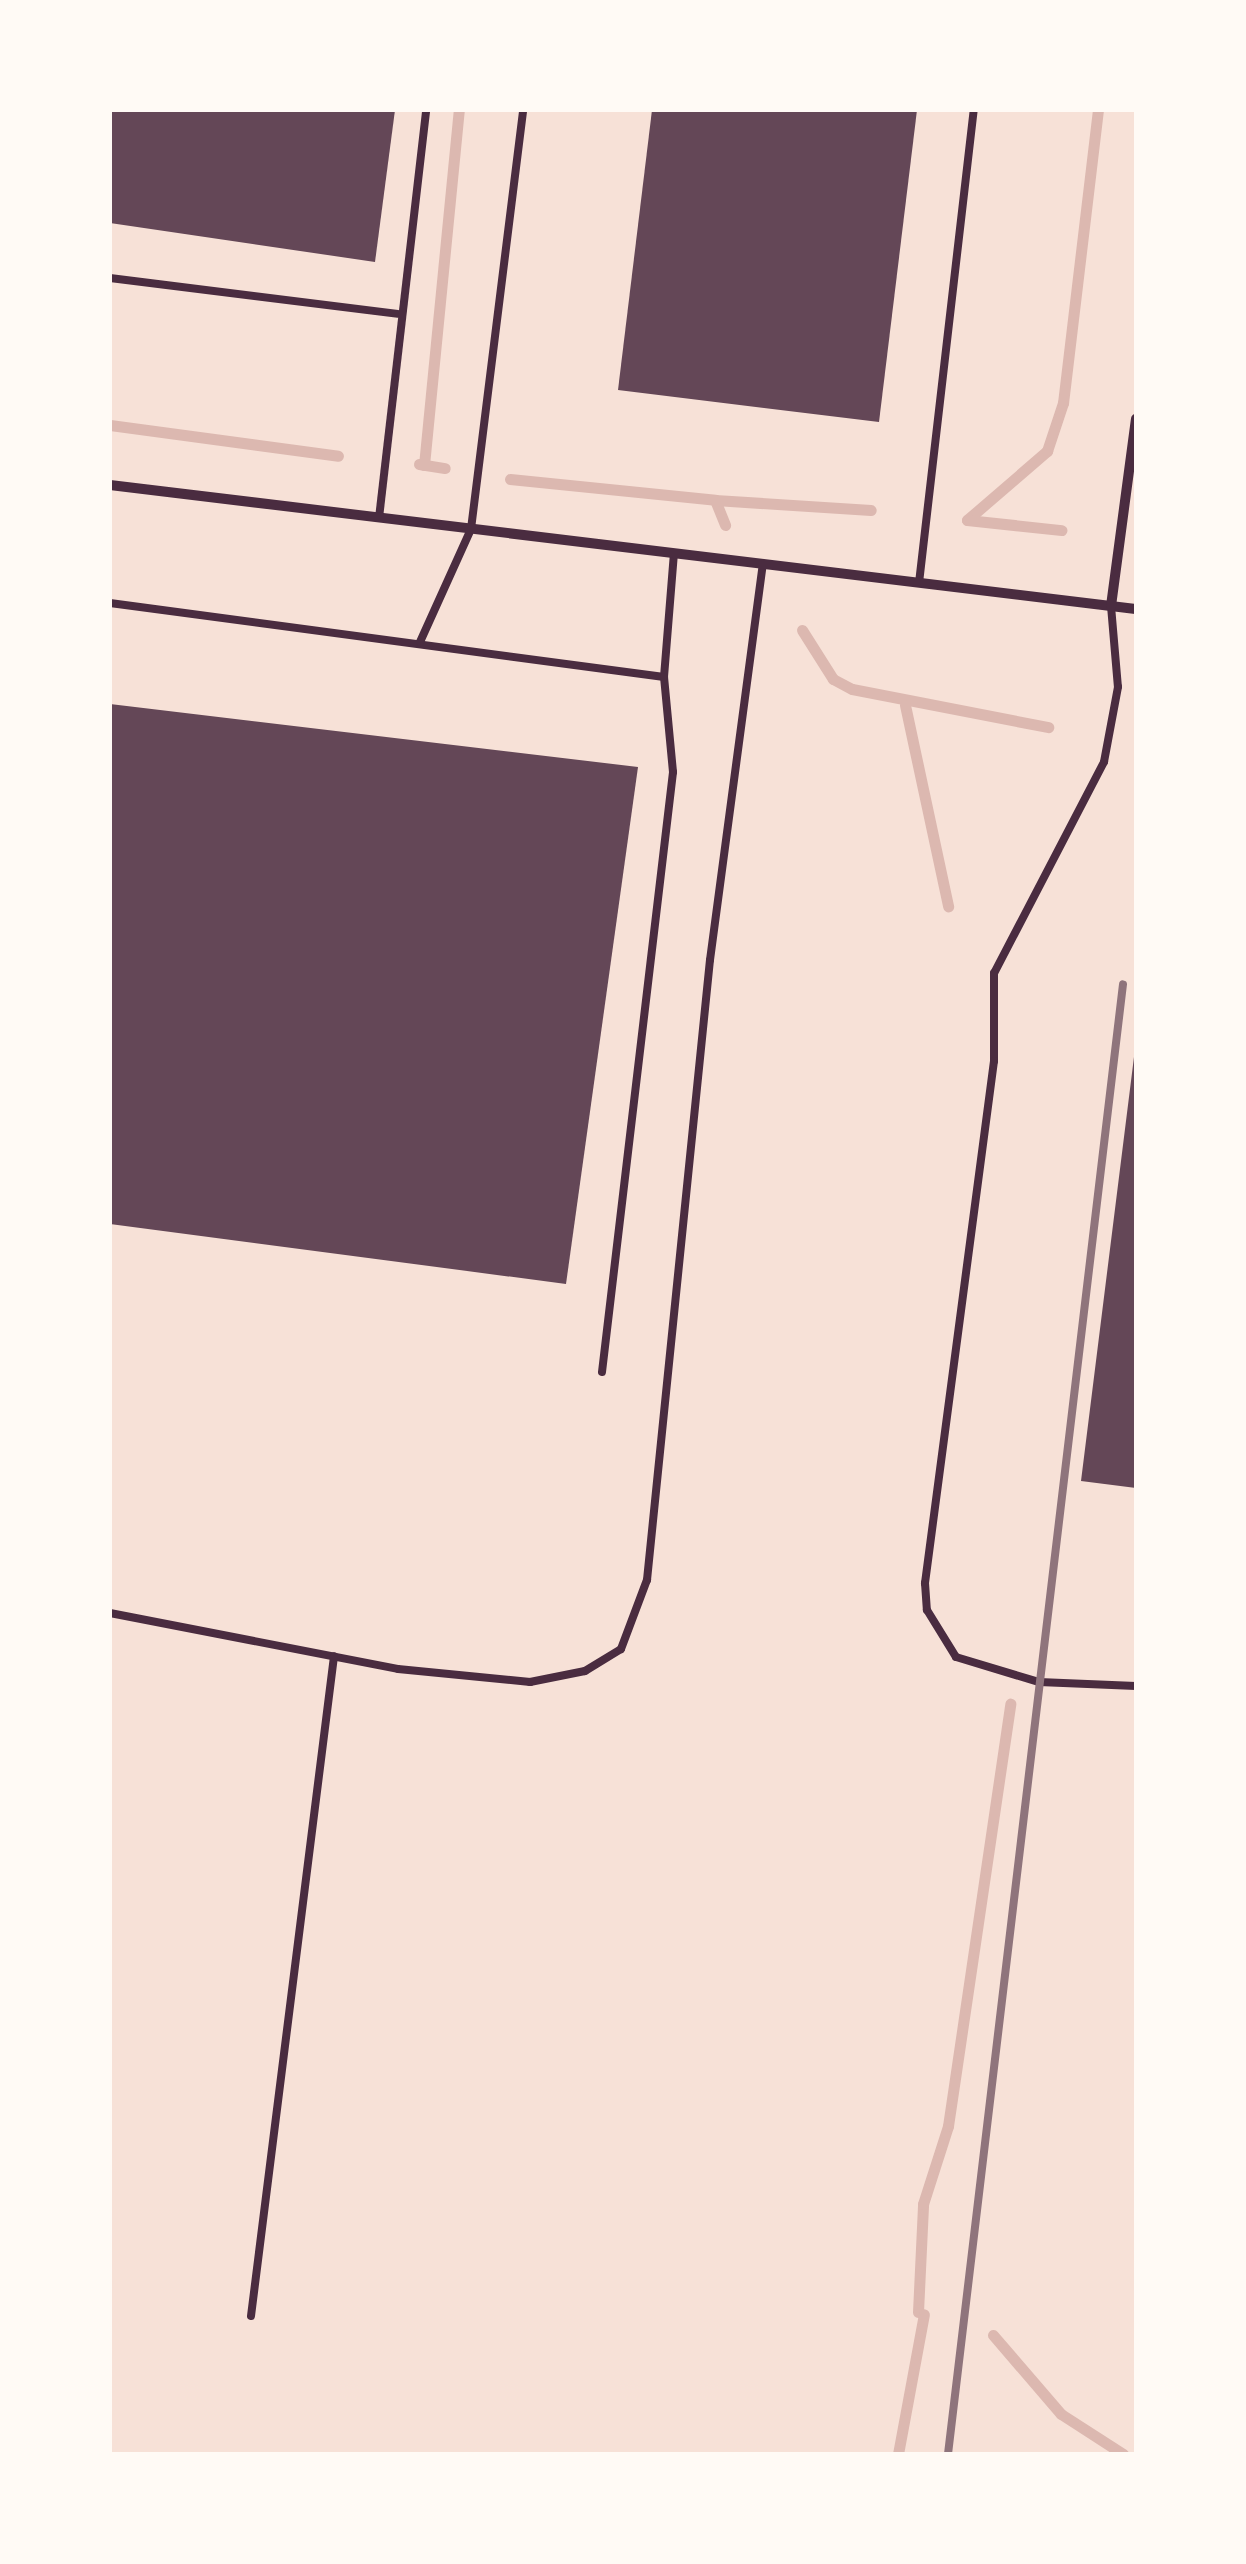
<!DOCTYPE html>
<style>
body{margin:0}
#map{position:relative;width:1246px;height:2564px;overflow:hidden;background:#f7e1d7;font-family:Ubuntu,sans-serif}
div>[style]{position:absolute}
.stream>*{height:11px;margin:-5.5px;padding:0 5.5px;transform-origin:5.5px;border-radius:5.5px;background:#dcb8b0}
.building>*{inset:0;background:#644757}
.service>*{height:8px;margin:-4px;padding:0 4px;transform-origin:4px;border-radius:4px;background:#4a2c40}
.minor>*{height:10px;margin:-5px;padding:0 5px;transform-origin:5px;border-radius:5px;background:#4a2c40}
.rail>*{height:8px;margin:-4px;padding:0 4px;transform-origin:4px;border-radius:4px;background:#8f747c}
span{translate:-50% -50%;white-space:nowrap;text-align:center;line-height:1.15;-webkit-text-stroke:10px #fffaf5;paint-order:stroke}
.frame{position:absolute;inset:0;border:112px solid #fffaf5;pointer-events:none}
</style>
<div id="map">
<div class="stream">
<i style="left:110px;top:425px;width:230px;rotate:7.7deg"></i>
<i style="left:419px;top:464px;width:26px;rotate:9deg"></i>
<i style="left:424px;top:465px;width:357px;rotate:-84.4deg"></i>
<i style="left:510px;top:479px;width:206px;rotate:5.8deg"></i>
<i style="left:715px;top:500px;width:27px;rotate:68deg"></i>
<i style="left:715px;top:500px;width:156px;rotate:3.7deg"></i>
<i style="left:967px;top:520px;width:106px;rotate:-40.8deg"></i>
<i style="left:1047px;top:451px;width:51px;rotate:-71.6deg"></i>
<i style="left:1063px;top:403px;width:295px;rotate:-83.2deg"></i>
<i style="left:967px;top:520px;width:95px;rotate:6.1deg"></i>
<i style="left:802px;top:630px;width:58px;rotate:57.7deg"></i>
<i style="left:833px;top:679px;width:21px;rotate:28deg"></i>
<i style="left:852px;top:689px;width:200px;rotate:11deg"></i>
<i style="left:905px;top:705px;width:206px;rotate:77.9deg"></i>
<i style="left:918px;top:2312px;width:108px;rotate:-87.3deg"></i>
<i style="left:923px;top:2204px;width:82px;rotate:-72.2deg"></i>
<i style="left:948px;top:2126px;width:427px;rotate:-81.6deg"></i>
<i style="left:993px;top:2335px;width:104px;rotate:49.3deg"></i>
<i style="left:1061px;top:2414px;width:74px;rotate:32.8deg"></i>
<i style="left:898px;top:2454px;width:142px;rotate:-79.5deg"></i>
</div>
<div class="building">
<i style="clip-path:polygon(110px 110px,395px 110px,375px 262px,110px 223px)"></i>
<i style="clip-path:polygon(652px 110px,917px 110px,879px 422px,618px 390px)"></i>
<i style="clip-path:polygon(110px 704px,638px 767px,566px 1284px,110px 1224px)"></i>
<i style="clip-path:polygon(1134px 1057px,1136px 1057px,1136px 1488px,1081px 1481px)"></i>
</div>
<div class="service">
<i style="left:110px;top:278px;width:290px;rotate:7.1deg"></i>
<i style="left:379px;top:518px;width:411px;rotate:-83.4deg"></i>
<i style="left:919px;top:583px;width:476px;rotate:-83.4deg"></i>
<i style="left:110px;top:603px;width:559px;rotate:7.61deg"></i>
<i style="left:664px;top:677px;width:124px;rotate:-85.4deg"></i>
<i style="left:1111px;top:606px;width:81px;rotate:85.1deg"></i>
<i style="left:1118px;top:687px;width:76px;rotate:100.6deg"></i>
<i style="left:1104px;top:762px;width:238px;rotate:117.5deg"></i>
<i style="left:994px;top:973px;width:88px;rotate:90deg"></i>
<i style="left:994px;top:1061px;width:527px;rotate:97.53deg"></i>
<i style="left:925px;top:1583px;width:27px;rotate:86deg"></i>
<i style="left:927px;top:1610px;width:55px;rotate:58.3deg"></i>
<i style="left:956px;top:1657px;width:87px;rotate:16.8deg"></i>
<i style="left:1039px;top:1682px;width:97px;rotate:2.4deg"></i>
<i style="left:420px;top:642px;width:124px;rotate:-65.7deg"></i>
<i style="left:471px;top:529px;width:422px;rotate:-82.9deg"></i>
<i style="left:602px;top:1372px;width:604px;rotate:-83.25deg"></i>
<i style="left:673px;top:772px;width:95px;rotate:-95.4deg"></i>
<i style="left:110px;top:1613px;width:293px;rotate:11deg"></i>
<i style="left:398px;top:1669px;width:133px;rotate:5.6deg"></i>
<i style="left:530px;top:1682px;width:56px;rotate:-11.3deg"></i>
<i style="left:585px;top:1671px;width:42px;rotate:-31.4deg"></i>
<i style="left:621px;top:1649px;width:74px;rotate:-69.4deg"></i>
<i style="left:647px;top:1580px;width:623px;rotate:-84.2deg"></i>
<i style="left:710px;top:960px;width:400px;rotate:-82.4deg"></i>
<i style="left:251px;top:2316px;width:665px;rotate:-82.83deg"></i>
</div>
<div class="minor">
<i style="left:110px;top:485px;width:1033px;rotate:6.89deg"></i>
<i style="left:1111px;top:606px;width:189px;rotate:-82.4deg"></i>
</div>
<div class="rail">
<i style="left:948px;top:2454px;width:1480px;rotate:-83.21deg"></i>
</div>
<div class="frame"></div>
</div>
